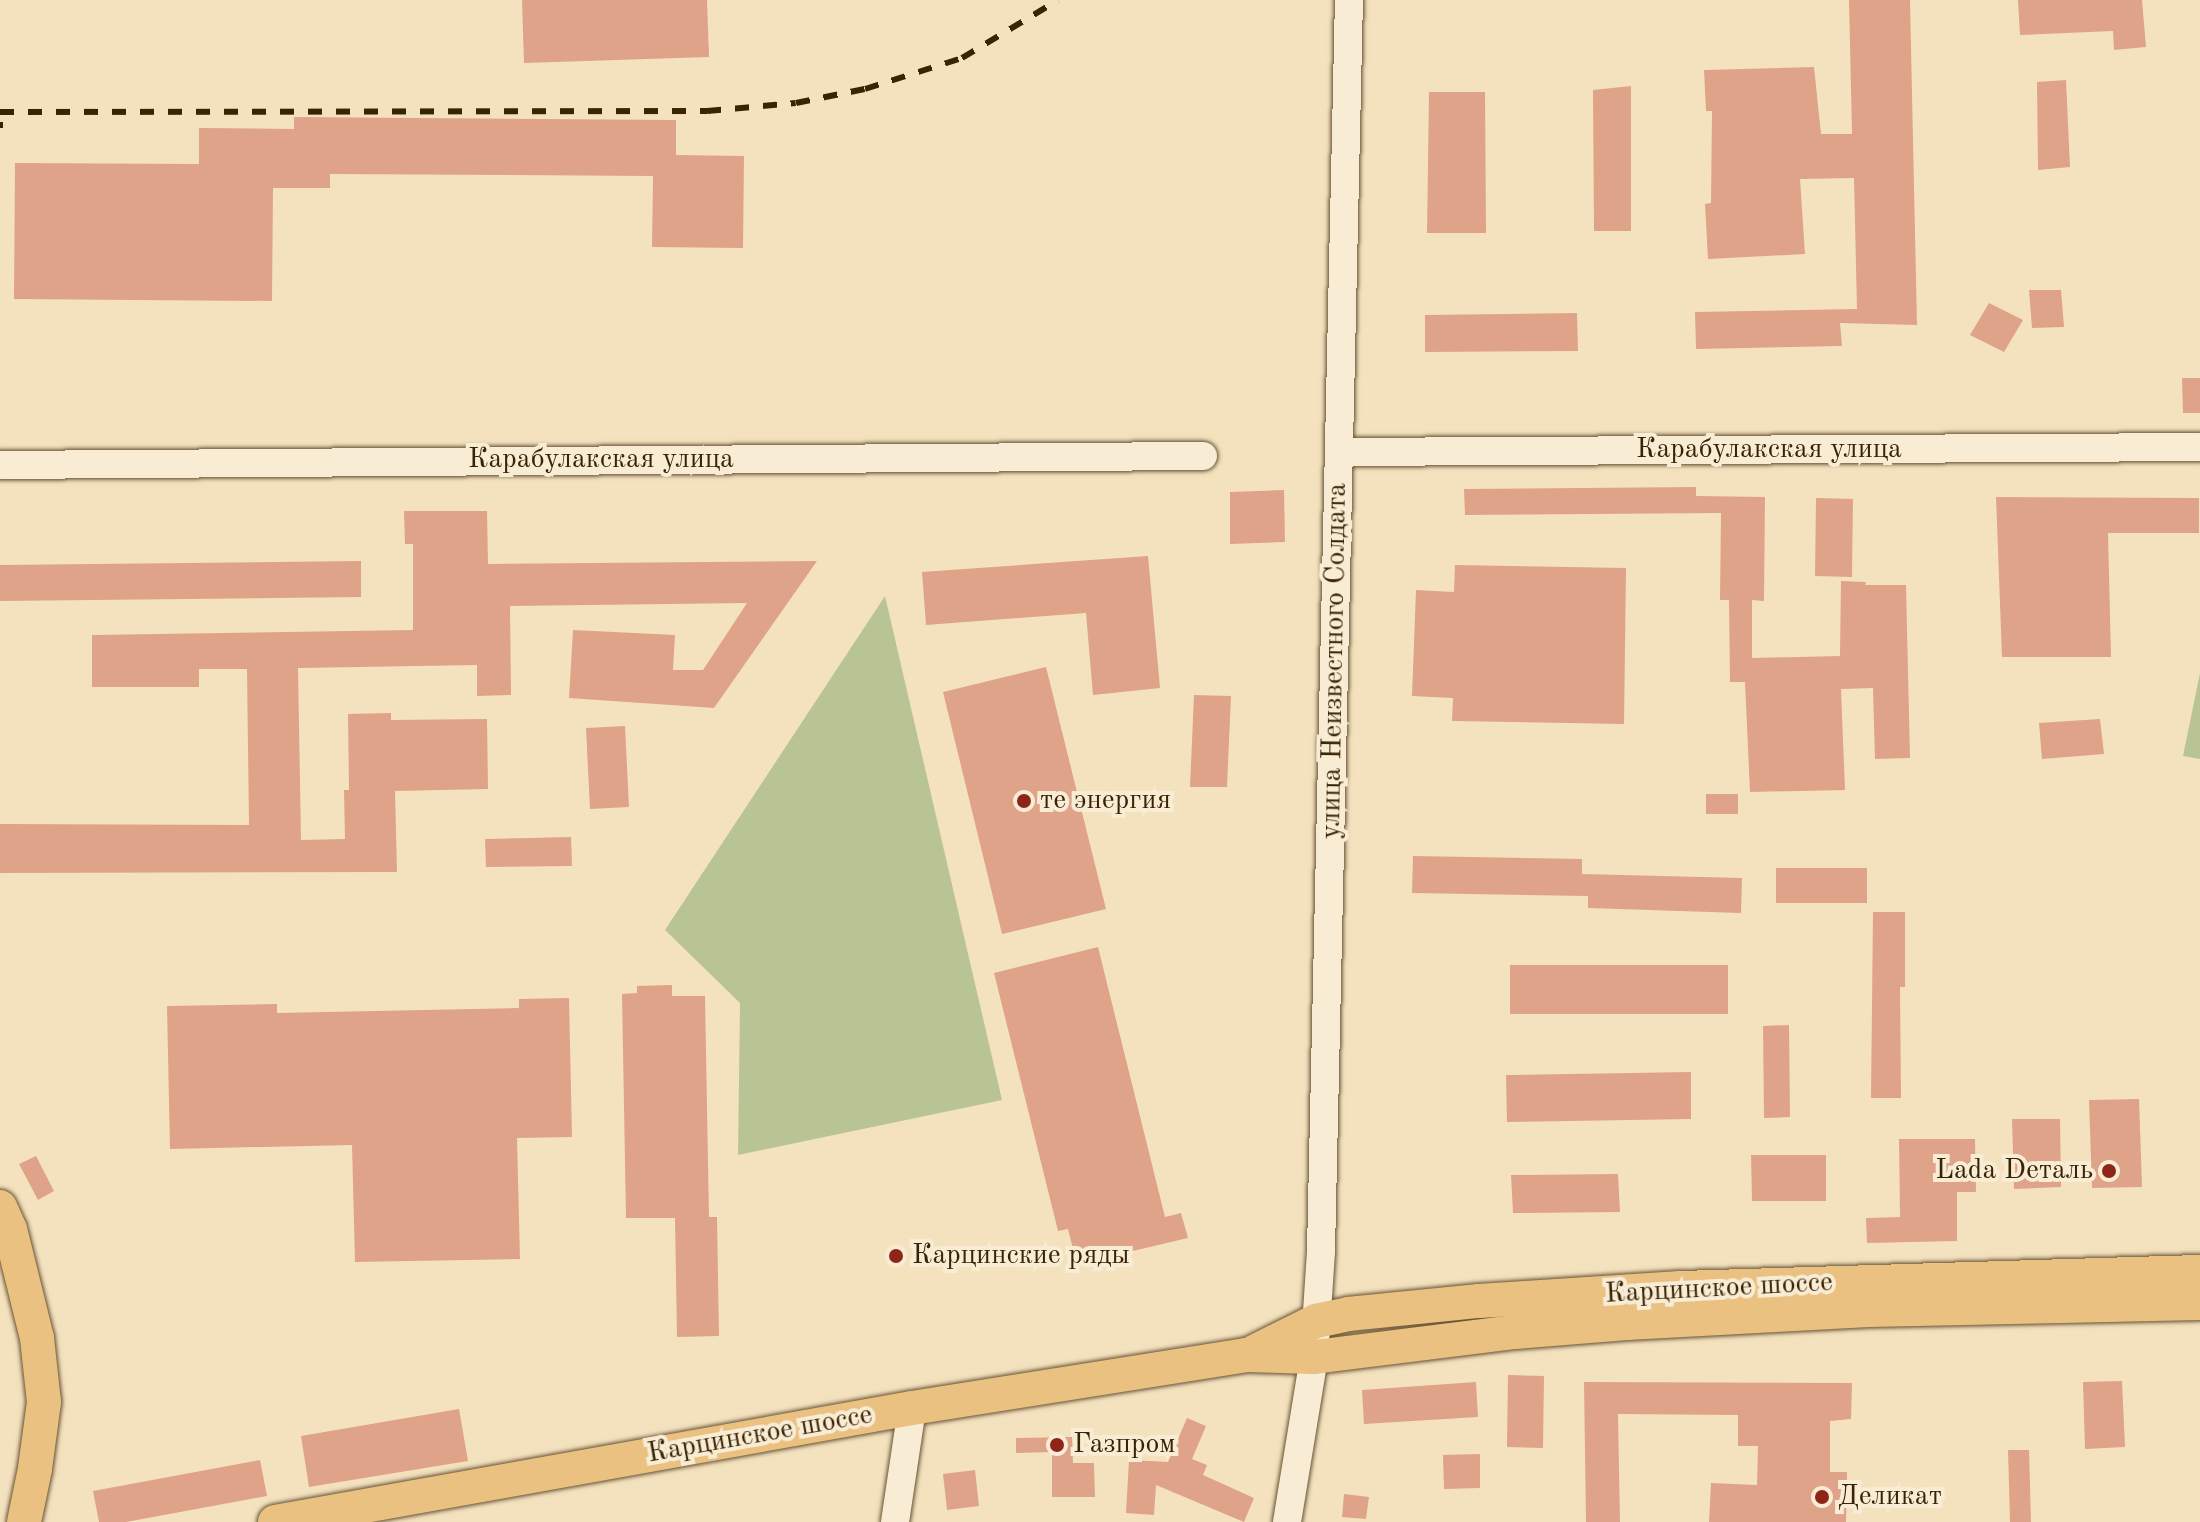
<!DOCTYPE html>
<meta charset="utf-8">
<style>
body{margin:0}
#map{position:relative;width:2200px;height:1522px;overflow:hidden;background:#f4e2bf;font-family:"Old Standard TT",serif}
div>[style]{position:absolute}
.green>*{inset:0;background:#b8c494}
.building>*{inset:0;background:#dfa389}
.roads{filter:drop-shadow(0 0 2px #675333) drop-shadow(0 0 2px #675333)}
.minor>*{height:28px;margin:-14px;padding:0 14px;transform-origin:14px;border-radius:14px;background:#f8ecd5}
.major>*{height:34px;margin:-17px;padding:0 17px;transform-origin:17px;border-radius:17px;background:#eac180}
.rail>*{height:6px;margin-top:-3px;transform-origin:0;background:repeating-linear-gradient(90deg,#382304 0 14px,transparent 0 28px)}
.dots>*{width:22px;height:22px;translate:-50% -50%;box-sizing:border-box;border:4px solid #f8ecd5;border-radius:50%}
span{translate:-50% -50%;white-space:nowrap;text-align:center;line-height:1.15;-webkit-text-stroke:8px #f8ecd5;paint-order:stroke}
.street-label{font-size:28px;color:#382304}
.poi-label{font-size:28px;color:#382304}
.left{translate:0 -50%;text-align:left}
.right{translate:-100% -50%;text-align:right}
</style>
<div id="map">
<div class="green">
<i style="clip-path:polygon(885px 596px,1002px 1100px,738px 1155px,740px 1003px,665px 930px)"></i>
<i style="clip-path:polygon(2200px 673px,2200px 759px,2183px 756px)"></i>
</div>
<div class="building">
<i style="clip-path:polygon(522px 0,707px 0,709px 57px,524px 63px)"></i>
<i style="clip-path:polygon(1849px 0,1910px 0,1917px 325px,1840px 323px,1842px 346px,1696px 349px,1695px 312px,1857px 309px,1854px 178px,1800px 179px,1805px 254px,1708px 259px,1705px 204px,1711px 203px,1712px 111px,1706px 111px,1704px 70px,1814px 67px,1821px 134px,1852px 134px)"></i>
<i style="clip-path:polygon(2018px 0,2142px 0,2146px 47px,2114px 50px,2113px 31px,2020px 35px)"></i>
<i style="clip-path:polygon(2066px 80px,2070px 167px,2038px 170px,2037px 82px)"></i>
<i style="clip-path:polygon(1631px 86px,1631px 231px,1594px 231px,1593px 90px)"></i>
<i style="clip-path:polygon(1429px 92px,1485px 92px,1486px 233px,1427px 233px)"></i>
<i style="clip-path:polygon(294px 117px,676px 120px,676px 155px,744px 156px,743px 248px,652px 247px,653px 176px,330px 174px,330px 188px,273px 188px,272px 301px,14px 299px,15px 163px,199px 164px,199px 128px,294px 129px)"></i>
<i style="clip-path:polygon(2029px 290px,2061px 290px,2064px 327px,2032px 328px)"></i>
<i style="clip-path:polygon(1989px 303px,2023px 320px,2004px 352px,1970px 335px)"></i>
<i style="clip-path:polygon(1577px 313px,1578px 351px,1425px 352px,1425px 315px)"></i>
<i style="clip-path:polygon(2182px 378px,2200px 378px,2200px 413px,2183px 413px)"></i>
<i style="clip-path:polygon(1696px 487px,1696px 496px,1765px 497px,1764px 601px,1752px 600px,1752px 658px,1840px 656px,1841px 581px,1866px 582px,1865px 585px,1906px 585px,1910px 758px,1875px 759px,1873px 688px,1841px 689px,1845px 790px,1750px 792px,1745px 682px,1730px 682px,1729px 600px,1720px 600px,1721px 513px,1465px 515px,1464px 489px)"></i>
<i style="clip-path:polygon(1284px 490px,1285px 542px,1230px 544px,1230px 492px)"></i>
<i style="clip-path:polygon(1996px 497px,2199px 498px,2199px 533px,2108px 533px,2111px 657px,2002px 657px)"></i>
<i style="clip-path:polygon(1816px 498px,1853px 499px,1852px 577px,1815px 576px)"></i>
<i style="clip-path:polygon(404px 511px,487px 511px,488px 564px,817px 561px,714px 708px,569px 698px,573px 630px,675px 635px,673px 670px,703px 670px,747px 603px,510px 606px,511px 695px,477px 696px,477px 665px,298px 668px,301px 840px,345px 839px,344px 790px,349px 790px,348px 714px,391px 713px,391px 720px,487px 719px,488px 789px,395px 791px,397px 872px,0 873px,0 824px,249px 825px,247px 669px,199px 669px,199px 687px,92px 687px,92px 635px,413px 630px,413px 544px,405px 544px)"></i>
<i style="clip-path:polygon(1148px 556px,1160px 688px,1093px 695px,1086px 613px,926px 625px,922px 572px)"></i>
<i style="clip-path:polygon(361px 561px,361px 597px,0 601px,0 565px)"></i>
<i style="clip-path:polygon(1455px 565px,1626px 568px,1624px 724px,1452px 721px,1453px 698px,1412px 696px,1416px 590px,1454px 592px)"></i>
<i style="clip-path:polygon(1046px 667px,1106px 909px,1002px 934px,943px 692px)"></i>
<i style="clip-path:polygon(1194px 695px,1231px 696px,1227px 787px,1190px 787px)"></i>
<i style="clip-path:polygon(2100px 719px,2104px 754px,2042px 759px,2039px 723px)"></i>
<i style="clip-path:polygon(625px 726px,629px 807px,590px 809px,586px 728px)"></i>
<i style="clip-path:polygon(1706px 794px,1738px 794px,1738px 814px,1706px 814px)"></i>
<i style="clip-path:polygon(571px 837px,572px 866px,486px 867px,485px 839px)"></i>
<i style="clip-path:polygon(1413px 856px,1582px 859px,1582px 874px,1742px 878px,1741px 913px,1588px 908px,1588px 896px,1412px 893px)"></i>
<i style="clip-path:polygon(1776px 868px,1867px 868px,1867px 903px,1776px 903px)"></i>
<i style="clip-path:polygon(1873px 912px,1905px 912px,1905px 987px,1900px 987px,1901px 1098px,1871px 1098px)"></i>
<i style="clip-path:polygon(1098px 947px,1165px 1217px,1181px 1213px,1188px 1238px,1077px 1264px,1068px 1229px,1058px 1231px,994px 973px)"></i>
<i style="clip-path:polygon(1510px 965px,1728px 965px,1728px 1014px,1510px 1014px)"></i>
<i style="clip-path:polygon(672px 985px,672px 996px,705px 996px,709px 1217px,717px 1217px,719px 1336px,677px 1337px,675px 1218px,626px 1218px,622px 994px,637px 993px,637px 986px)"></i>
<i style="clip-path:polygon(569px 998px,572px 1137px,517px 1138px,520px 1259px,355px 1262px,352px 1145px,170px 1149px,167px 1006px,277px 1004px,277px 1013px,519px 1008px,519px 999px)"></i>
<i style="clip-path:polygon(1789px 1025px,1790px 1117px,1764px 1118px,1763px 1026px)"></i>
<i style="clip-path:polygon(1691px 1072px,1691px 1119px,1507px 1122px,1506px 1075px)"></i>
<i style="clip-path:polygon(2139px 1099px,2142px 1187px,2092px 1188px,2089px 1100px)"></i>
<i style="clip-path:polygon(2012px 1119px,2060px 1119px,2061px 1187px,2014px 1189px)"></i>
<i style="clip-path:polygon(1899px 1139px,1975px 1139px,1976px 1192px,1957px 1192px,1957px 1241px,1867px 1243px,1866px 1218px,1900px 1217px)"></i>
<i style="clip-path:polygon(1751px 1155px,1826px 1155px,1826px 1201px,1752px 1201px)"></i>
<i style="clip-path:polygon(36px 1156px,54px 1191px,38px 1200px,19px 1164px)"></i>
<i style="clip-path:polygon(1618px 1174px,1620px 1212px,1513px 1213px,1511px 1175px)"></i>
<i style="clip-path:polygon(1508px 1375px,1544px 1376px,1543px 1448px,1507px 1447px)"></i>
<i style="clip-path:polygon(2122px 1381px,2125px 1447px,2085px 1449px,2083px 1382px)"></i>
<i style="clip-path:polygon(1476px 1382px,1478px 1417px,1364px 1424px,1362px 1390px)"></i>
<i style="clip-path:polygon(1584px 1382px,1852px 1383px,1851px 1419px,1830px 1421px,1830px 1472px,1847px 1472px,1846px 1522px,1709px 1522px,1711px 1483px,1757px 1485px,1758px 1446px,1738px 1446px,1738px 1415px,1618px 1414px,1620px 1522px,1586px 1522px)"></i>
<i style="clip-path:polygon(459px 1409px,468px 1461px,309px 1487px,301px 1436px)"></i>
<i style="clip-path:polygon(1187px 1418px,1206px 1426px,1192px 1459px,1207px 1465px,1203px 1475px,1254px 1498px,1244px 1522px,1156px 1485px,1154px 1515px,1126px 1513px,1129px 1460px,1168px 1462px)"></i>
<i style="clip-path:polygon(1072px 1437px,1073px 1463px,1094px 1463px,1095px 1497px,1052px 1497px,1052px 1452px,1016px 1453px,1016px 1438px)"></i>
<i style="clip-path:polygon(2008px 1450px,2029px 1450px,2031px 1522px,2010px 1522px)"></i>
<i style="clip-path:polygon(1480px 1454px,1480px 1488px,1444px 1489px,1443px 1455px)"></i>
<i style="clip-path:polygon(260px 1460px,267px 1496px,126px 1522px,99px 1522px,93px 1491px)"></i>
<i style="clip-path:polygon(975px 1470px,979px 1506px,947px 1510px,943px 1474px)"></i>
<i style="clip-path:polygon(1344px 1494px,1369px 1497px,1366px 1519px,1342px 1517px)"></i>
</div>
<div class="roads">
<div class="minor">
<i style="left:1339px;top:452px;width:861px;rotate:-0.33deg"></i>
<i style="left:0;top:465px;width:1203px;rotate:-0.43deg"></i>
<i style="left:895px;top:1522px;width:115px;rotate:-81.5deg"></i>
<i style="left:1287px;top:1522px;width:167px;rotate:-80.7deg"></i>
<i style="left:1314px;top:1357px;width:106px;rotate:-86.2deg"></i>
<i style="left:1321px;top:1251px;width:1251px;rotate:-88.72deg"></i>
</div>
<div class="major">
<i style="left:0;top:1207px;width:24px;rotate:66deg"></i>
<i style="left:10px;top:1229px;width:112px;rotate:76.1deg"></i>
<i style="left:37px;top:1338px;width:64px;rotate:83.8deg"></i>
<i style="left:44px;top:1402px;width:68px;rotate:97.7deg"></i>
<i style="left:35px;top:1469px;width:54px;rotate:101.7deg"></i>
<i style="left:1254px;top:1352px;width:69px;rotate:-26.6deg"></i>
<i style="left:1316px;top:1321px;width:33px;rotate:-12deg"></i>
<i style="left:1348px;top:1314px;width:132px;rotate:-5.7deg"></i>
<i style="left:1479px;top:1301px;width:202px;rotate:-3.7deg"></i>
<i style="left:1681px;top:1288px;width:519px;rotate:-1.77deg"></i>
<i style="left:275px;top:1522px;width:647px;rotate:-10.15deg"></i>
<i style="left:912px;top:1408px;width:338px;rotate:-9deg"></i>
<i style="left:1246px;top:1355px;width:68px;rotate:1.7deg"></i>
<i style="left:1314px;top:1357px;width:203px;rotate:-7.1deg"></i>
<i style="left:1515px;top:1332px;width:112px;rotate:-4.6deg"></i>
<i style="left:1627px;top:1323px;width:242px;rotate:-3.1deg"></i>
<i style="left:1869px;top:1310px;width:331px;rotate:-1.2deg"></i>
</div>
</div>
<div class="rail">
<i style="left:0;top:112px;width:707px;rotate:-0.08deg"></i>
<i style="left:707px;top:111px;width:89px;rotate:-5.1deg"></i>
<i style="left:796px;top:103px;width:70px;rotate:-11.5deg"></i>
<i style="left:865px;top:89px;width:102px;rotate:-17.7deg"></i>
<i style="left:962px;top:58px;width:112px;rotate:-31.1deg"></i>
<i style="left:0;top:125px;width:3px"></i>
</div>
<div class="dots">
<i style="left:1024px;top:801px;background:#8f2418"></i>
<i style="left:2109px;top:1171px;background:#8f2418"></i>
<i style="left:896px;top:1256px;background:#8f2418"></i>
<i style="left:1057px;top:1445px;background:#8f2418"></i>
<i style="left:1822px;top:1497px;background:#8f2418"></i>
</div>
<div class="street-label">
<span style="left:1769px;top:450px">Карабулакская улица</span>
<span style="left:601px;top:460px">Карабулакская улица</span>
<span style="left:1335px;top:661px;rotate:-89deg">улица Неизвестного Солдата</span>
<span style="left:1719px;top:1289px;rotate:-3deg">Карцинское шоссе</span>
<span style="left:760px;top:1435px;rotate:-10deg">Карцинское шоссе</span>
</div>
<div class="poi-label">
<span class="left" style="left:1040px;top:801px">те энергия</span>
<span class="right" style="left:2093px;top:1171px">Lada Dеталь</span>
<span class="left" style="left:912px;top:1256px">Карцинские ряды</span>
<span class="left" style="left:1073px;top:1445px">Газпром</span>
<span class="left" style="left:1838px;top:1497px">Деликат</span>
</div>
</div>
